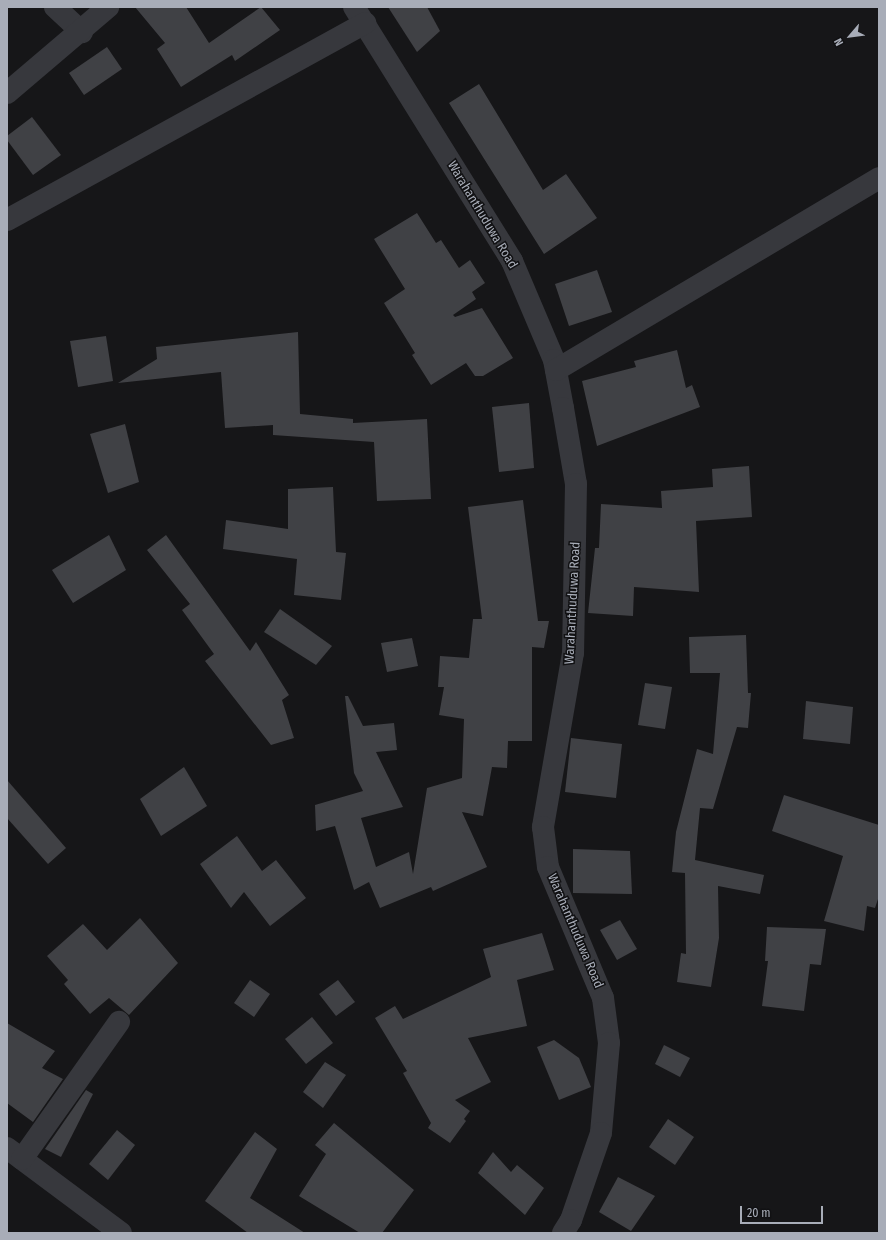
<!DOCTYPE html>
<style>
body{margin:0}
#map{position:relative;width:886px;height:1240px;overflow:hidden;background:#161618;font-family:"Fira Sans Condensed",sans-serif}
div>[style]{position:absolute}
.building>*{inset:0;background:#404145}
.street>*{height:22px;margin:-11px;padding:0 11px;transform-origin:11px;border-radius:11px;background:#37383d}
span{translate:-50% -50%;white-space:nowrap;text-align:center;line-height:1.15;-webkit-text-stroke:3px #111113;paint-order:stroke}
.street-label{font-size:13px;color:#a8adb8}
.frame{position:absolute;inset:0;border:8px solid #a8adb8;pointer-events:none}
.north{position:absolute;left:830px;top:16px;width:40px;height:40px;-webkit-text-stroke:3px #111113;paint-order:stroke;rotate:242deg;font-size:11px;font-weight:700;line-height:16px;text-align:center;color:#a8adb8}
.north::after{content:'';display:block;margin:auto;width:14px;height:18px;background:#a8adb8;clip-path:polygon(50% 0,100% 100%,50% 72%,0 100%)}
.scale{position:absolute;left:740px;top:1206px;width:83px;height:18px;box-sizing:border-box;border:2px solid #a8adb8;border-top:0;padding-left:5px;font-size:12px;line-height:14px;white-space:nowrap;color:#a8adb8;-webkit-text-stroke:3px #111113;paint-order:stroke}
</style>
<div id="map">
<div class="building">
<i style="clip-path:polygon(135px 7px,186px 7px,209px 43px,261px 7px,280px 30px,235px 61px,232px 55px,181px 87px,157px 49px,165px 43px)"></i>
<i style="clip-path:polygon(388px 7px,427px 7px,440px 31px,417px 52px)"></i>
<i style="clip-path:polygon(107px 47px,122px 69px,84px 95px,69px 73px)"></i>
<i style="clip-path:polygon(479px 84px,543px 190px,566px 174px,597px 218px,544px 254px,449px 103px)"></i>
<i style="clip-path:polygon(32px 117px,61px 155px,33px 175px,7px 140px,7px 136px)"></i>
<i style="clip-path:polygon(417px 213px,436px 243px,441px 240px,459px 268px,470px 260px,485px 283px,472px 292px,476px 299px,453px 315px,455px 317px,482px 308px,513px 358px,483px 376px,475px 376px,466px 363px,431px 385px,412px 355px,415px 353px,384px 303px,405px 289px,374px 239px)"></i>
<i style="clip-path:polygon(597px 270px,612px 312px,569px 326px,555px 284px)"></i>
<i style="clip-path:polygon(298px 332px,300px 414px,353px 419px,353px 423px,427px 419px,431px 499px,377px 501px,374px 442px,273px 435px,273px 425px,225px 428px,221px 372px,118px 383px,157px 359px,156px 347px)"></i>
<i style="clip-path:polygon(106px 336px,113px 381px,78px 387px,70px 341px)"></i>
<i style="clip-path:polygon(677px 350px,686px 388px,692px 385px,700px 407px,597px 446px,582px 381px,636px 367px,634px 361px)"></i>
<i style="clip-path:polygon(529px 403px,534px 468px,499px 472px,492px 407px)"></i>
<i style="clip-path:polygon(125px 424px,139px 482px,108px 493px,90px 434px)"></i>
<i style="clip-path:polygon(749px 466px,752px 517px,696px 521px,699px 592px,634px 587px,633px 616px,588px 613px,595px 548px,599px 548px,601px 504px,662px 508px,661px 491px,713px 487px,712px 469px)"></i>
<i style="clip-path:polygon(333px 487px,336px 552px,346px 553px,341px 600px,294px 595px,297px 559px,223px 549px,226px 520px,288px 529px,288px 489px)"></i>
<i style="clip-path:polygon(523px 500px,538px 621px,549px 621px,544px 648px,532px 647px,532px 741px,508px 741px,507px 768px,492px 767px,483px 816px,462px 812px,487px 867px,433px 891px,431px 887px,380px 908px,369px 882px,354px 890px,335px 826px,316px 831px,315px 805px,363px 791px,354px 773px,345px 696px,348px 696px,363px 726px,394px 723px,397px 750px,376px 752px,403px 807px,361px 818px,376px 867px,409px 852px,413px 874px,427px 788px,462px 778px,464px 719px,439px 715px,444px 687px,438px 687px,440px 656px,469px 658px,473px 619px,482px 619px,468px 507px)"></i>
<i style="clip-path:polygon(109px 535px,126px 570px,73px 603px,52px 570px)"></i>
<i style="clip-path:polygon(166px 535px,250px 651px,256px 642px,289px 695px,282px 700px,294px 738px,271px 745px,205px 661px,214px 654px,182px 610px,190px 604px,147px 550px)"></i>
<i style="clip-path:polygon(280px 609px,332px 646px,316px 665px,264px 632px)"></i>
<i style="clip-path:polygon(746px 635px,748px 693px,751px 693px,748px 728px,737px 727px,713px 809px,700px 808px,695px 860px,764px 875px,760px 894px,718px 886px,719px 938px,711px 987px,677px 982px,681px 953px,686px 954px,685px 873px,672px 872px,676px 832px,697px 749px,713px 754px,720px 673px,690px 673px,689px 637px)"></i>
<i style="clip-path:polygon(412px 638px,418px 666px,387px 672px,381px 643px)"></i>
<i style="clip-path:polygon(645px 683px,672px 687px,665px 729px,638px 725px)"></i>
<i style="clip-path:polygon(806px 701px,853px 707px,850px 744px,803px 739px)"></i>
<i style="clip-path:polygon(571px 738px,622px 744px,616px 798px,565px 792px)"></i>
<i style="clip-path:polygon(184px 767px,207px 806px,161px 836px,140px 799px)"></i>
<i style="clip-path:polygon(7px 780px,66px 848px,48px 864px,7px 818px)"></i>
<i style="clip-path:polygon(784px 795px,879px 825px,879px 896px,875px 908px,867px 906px,864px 931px,824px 921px,843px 856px,772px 831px)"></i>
<i style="clip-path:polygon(237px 836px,262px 871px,276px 860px,306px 898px,270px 926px,244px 892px,231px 908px,200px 864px)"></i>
<i style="clip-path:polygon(573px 849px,630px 851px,632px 894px,573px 893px)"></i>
<i style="clip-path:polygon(140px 918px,178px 963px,129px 1015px,109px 998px,90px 1014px,64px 984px,68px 980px,47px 956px,83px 924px,107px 950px)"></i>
<i style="clip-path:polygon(620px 920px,637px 949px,617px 960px,600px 930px)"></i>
<i style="clip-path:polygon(767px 927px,826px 929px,821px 965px,810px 964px,804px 1011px,762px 1006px,768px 961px,765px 961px)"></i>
<i style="clip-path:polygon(542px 933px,554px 970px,517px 980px,527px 1026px,468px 1038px,491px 1082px,455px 1100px,470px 1111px,464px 1119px,466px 1121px,450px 1143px,428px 1128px,431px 1123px,403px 1073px,407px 1071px,375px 1018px,395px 1006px,403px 1019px,491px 977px,483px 949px)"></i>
<i style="clip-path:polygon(250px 980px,270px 994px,254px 1017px,234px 1003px)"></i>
<i style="clip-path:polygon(338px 980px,355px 1002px,336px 1016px,319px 994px)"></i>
<i style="clip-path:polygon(312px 1017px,333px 1043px,306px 1064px,285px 1039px)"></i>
<i style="clip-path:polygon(7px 1023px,55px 1051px,42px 1068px,63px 1079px,33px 1122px,7px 1103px)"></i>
<i style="clip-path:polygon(554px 1040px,579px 1058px,591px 1087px,559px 1100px,537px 1047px)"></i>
<i style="clip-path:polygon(664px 1045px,690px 1058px,680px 1077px,655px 1064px)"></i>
<i style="clip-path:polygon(325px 1062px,346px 1075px,323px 1108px,303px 1092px)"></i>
<i style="clip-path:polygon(86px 1090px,93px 1094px,61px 1157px,45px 1149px)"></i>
<i style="clip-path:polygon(668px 1119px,694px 1137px,675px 1165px,649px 1147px)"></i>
<i style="clip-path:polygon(334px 1123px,414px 1190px,382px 1233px,360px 1233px,299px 1196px,326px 1154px,315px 1145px)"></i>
<i style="clip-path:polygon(117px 1130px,135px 1145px,108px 1180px,89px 1164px)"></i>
<i style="clip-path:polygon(255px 1132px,277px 1149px,250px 1198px,305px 1233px,248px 1233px,205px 1201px)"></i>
<i style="clip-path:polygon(493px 1152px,511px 1172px,517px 1165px,544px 1188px,525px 1215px,478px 1173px)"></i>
<i style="clip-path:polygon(618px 1177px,655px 1196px,631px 1231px,599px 1212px)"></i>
</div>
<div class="street">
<i style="left:55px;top:7px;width:37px;rotate:43deg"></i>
<i style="left:354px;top:7px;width:299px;rotate:58.1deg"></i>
<i style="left:512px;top:261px;width:108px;rotate:67deg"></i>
<i style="left:554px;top:360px;width:49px;rotate:79.4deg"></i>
<i style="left:563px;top:408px;width:77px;rotate:80.3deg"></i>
<i style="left:576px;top:484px;width:169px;rotate:91deg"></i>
<i style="left:573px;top:653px;width:177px;rotate:99.8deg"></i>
<i style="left:543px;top:827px;width:40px;rotate:82.9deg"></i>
<i style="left:548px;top:867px;width:142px;rotate:67.2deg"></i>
<i style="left:603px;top:998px;width:45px;rotate:82.4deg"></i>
<i style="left:609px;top:1043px;width:90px;rotate:95.1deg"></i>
<i style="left:601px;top:1133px;width:92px;rotate:109deg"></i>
<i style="left:571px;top:1220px;width:15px;rotate:122deg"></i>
<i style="left:7px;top:93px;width:133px;rotate:-40.4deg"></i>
<i style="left:7px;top:220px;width:409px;rotate:-28.8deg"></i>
<i style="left:556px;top:370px;width:376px;rotate:-30.7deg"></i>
<i style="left:7px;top:1148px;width:142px;rotate:36.7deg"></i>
<i style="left:22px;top:1159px;width:168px;rotate:-54.7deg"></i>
</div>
<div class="street-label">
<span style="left:482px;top:215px;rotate:59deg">Warahanthuduwa Road</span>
<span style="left:573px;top:603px;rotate:-87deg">Warahanthuduwa Road</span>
<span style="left:575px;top:931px;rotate:67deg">Warahanthuduwa Road</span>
</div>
<div class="frame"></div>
<div class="north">N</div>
<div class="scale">20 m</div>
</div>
